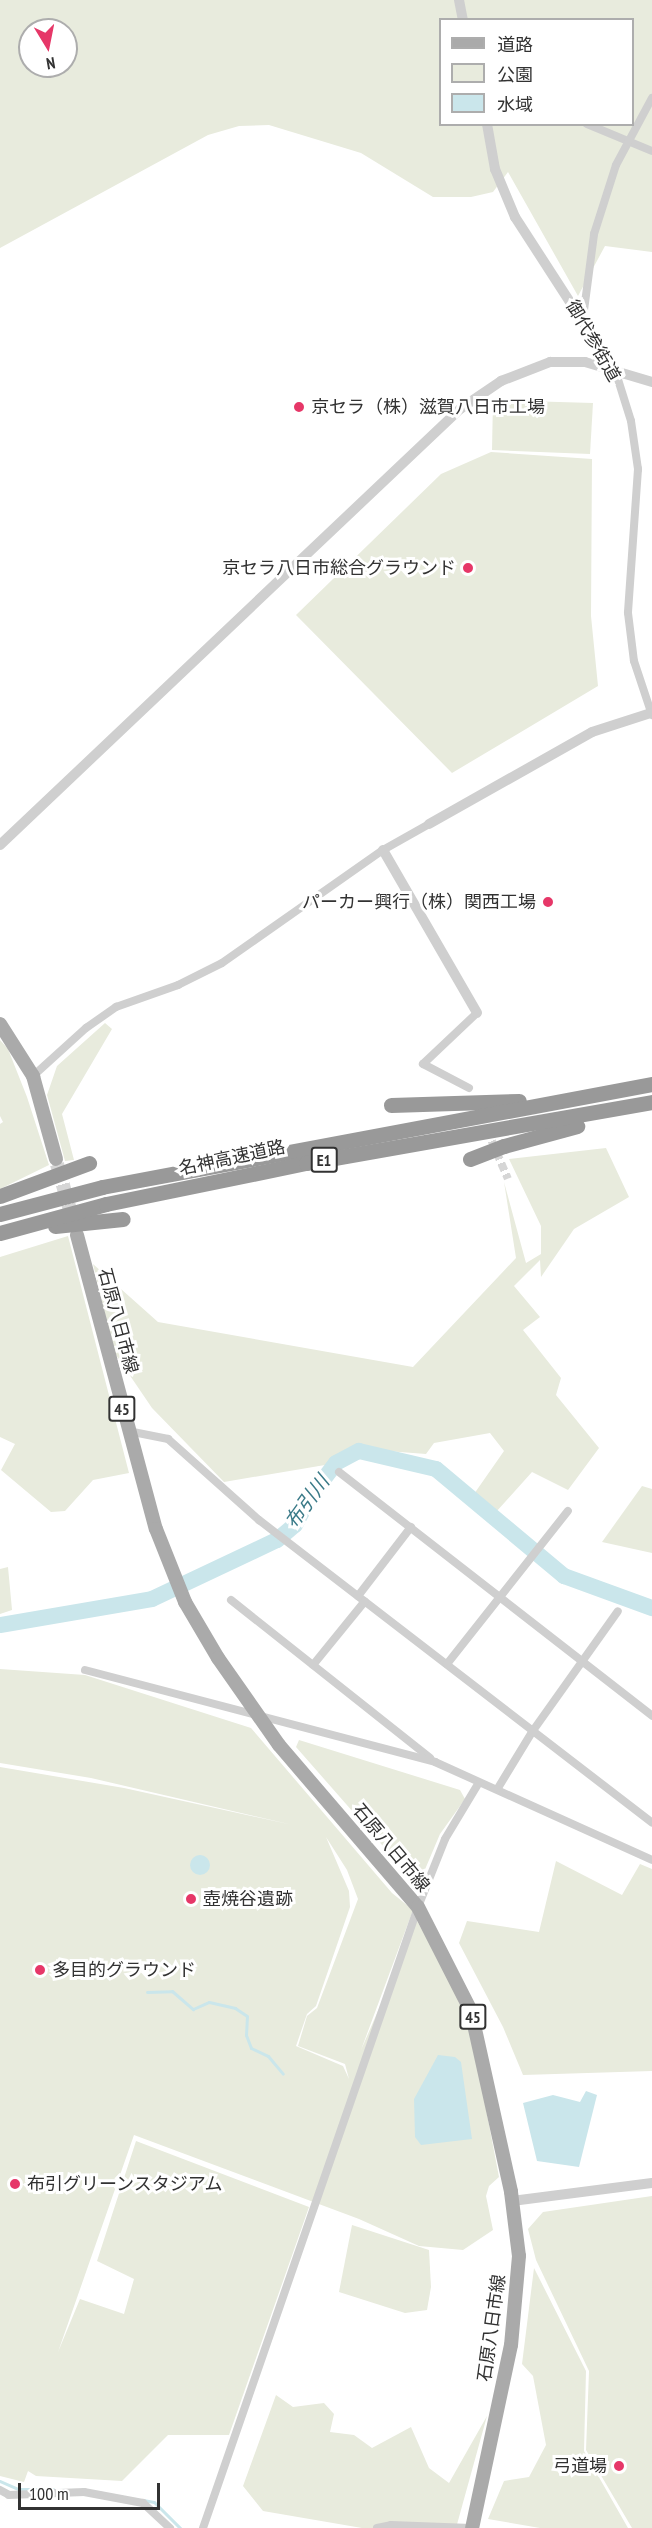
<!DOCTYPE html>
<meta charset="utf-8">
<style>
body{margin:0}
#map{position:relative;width:652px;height:2528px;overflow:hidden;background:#fff;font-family:"PT Sans Narrow","Noto Sans JP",sans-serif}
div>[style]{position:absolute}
.green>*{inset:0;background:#e8ebdd}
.water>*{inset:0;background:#cae6eb}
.round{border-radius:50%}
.stream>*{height:3px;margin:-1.5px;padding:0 1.5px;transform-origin:1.5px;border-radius:1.5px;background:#cae6eb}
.river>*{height:16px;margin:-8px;padding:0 8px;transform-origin:8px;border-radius:8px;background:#cae6eb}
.minor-tunnel>*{height:8px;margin-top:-4px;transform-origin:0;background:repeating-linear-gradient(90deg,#d6d6d6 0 8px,transparent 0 12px)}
.primary-tunnel>*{height:14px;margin-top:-7px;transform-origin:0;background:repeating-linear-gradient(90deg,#d6d6d6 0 14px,transparent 0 21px)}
.minor>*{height:8px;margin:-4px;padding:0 4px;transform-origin:4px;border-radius:4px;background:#cfcfcf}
.tertiary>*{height:10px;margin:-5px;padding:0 5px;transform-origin:5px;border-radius:5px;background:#cfcfcf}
.primary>*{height:14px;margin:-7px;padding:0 7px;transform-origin:7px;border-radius:7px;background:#aaa}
.motorway>*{height:15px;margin:-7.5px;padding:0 7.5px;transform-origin:7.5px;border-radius:7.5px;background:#999}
.dots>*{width:16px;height:16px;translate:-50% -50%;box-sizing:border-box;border:3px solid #fff;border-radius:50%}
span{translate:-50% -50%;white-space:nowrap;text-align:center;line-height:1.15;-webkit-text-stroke:6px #fff;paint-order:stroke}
.shield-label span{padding:2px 4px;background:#fff;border:2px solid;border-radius:4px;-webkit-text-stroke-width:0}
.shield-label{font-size:16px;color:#323232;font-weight:700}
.street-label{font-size:18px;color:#323232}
.poi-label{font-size:18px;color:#323232}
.left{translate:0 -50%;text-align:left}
.right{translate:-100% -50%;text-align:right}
.water-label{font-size:20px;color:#3a7a88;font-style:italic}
.legend{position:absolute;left:439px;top:18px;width:195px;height:108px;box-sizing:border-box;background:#fff;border:2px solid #adadad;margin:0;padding:8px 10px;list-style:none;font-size:18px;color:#323232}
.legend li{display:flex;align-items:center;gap:12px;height:30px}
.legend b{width:30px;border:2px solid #adadad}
.north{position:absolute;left:18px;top:18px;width:60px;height:60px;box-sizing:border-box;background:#fff;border:2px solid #adadad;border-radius:50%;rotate:170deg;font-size:16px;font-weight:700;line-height:24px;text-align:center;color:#323232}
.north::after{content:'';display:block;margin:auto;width:21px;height:27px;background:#e63768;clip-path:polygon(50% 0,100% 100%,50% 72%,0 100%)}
.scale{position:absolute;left:18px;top:2483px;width:142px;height:27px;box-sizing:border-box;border:3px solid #323232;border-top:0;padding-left:8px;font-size:18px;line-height:21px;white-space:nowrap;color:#323232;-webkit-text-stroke:4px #fff;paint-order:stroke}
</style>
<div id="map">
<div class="green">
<i style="clip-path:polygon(evenodd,0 0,652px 0,652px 252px,605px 246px,578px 296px,508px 172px,493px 192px,471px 197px,433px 197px,361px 153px,269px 125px,239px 126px,208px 135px,0 248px,0 0,440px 20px,632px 20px,632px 124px,440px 124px,440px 20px,0 0,30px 30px,66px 30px,66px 66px,30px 66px,30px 30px)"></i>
<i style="clip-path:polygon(493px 400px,593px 403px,590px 454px,492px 450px)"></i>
<i style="clip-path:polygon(491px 452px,592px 459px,591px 616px,598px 686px,452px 773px,296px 615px,441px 474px)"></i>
<i style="clip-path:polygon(105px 1023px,112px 1029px,62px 1114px,74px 1160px,65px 1161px,47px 1095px,57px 1066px)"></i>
<i style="clip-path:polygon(0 1040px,8px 1049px,27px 1097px,49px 1165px,0 1189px,0 1124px,3px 1122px,0 1116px)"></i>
<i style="clip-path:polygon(606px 1148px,629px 1197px,574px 1229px,541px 1277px,540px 1260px,514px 1286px,540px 1317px,523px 1330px,561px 1378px,556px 1395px,599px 1448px,568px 1490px,532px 1472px,496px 1512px,474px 1494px,504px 1451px,490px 1433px,434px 1443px,426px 1454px,348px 1448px,325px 1465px,224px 1482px,152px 1408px,114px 1352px,93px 1264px,158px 1322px,413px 1367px,516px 1258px,504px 1182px,526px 1263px,541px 1254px,541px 1226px,509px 1159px)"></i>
<i style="clip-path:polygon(68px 1236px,129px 1473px,93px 1480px,65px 1511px,51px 1512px,1px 1470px,15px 1444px,0 1437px,0 1257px)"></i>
<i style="clip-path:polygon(642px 1486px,652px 1489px,652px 1553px,602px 1542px)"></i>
<i style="clip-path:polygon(8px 1567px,12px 1610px,0 1614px,0 1569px)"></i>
<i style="clip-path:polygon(evenodd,0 1669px,85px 1675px,251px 1728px,392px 1893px,413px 1910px,361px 2050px,417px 1921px,452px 1983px,472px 2036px,499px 2177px,489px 2186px,486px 2196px,493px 2230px,463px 2250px,419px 2246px,359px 2219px,134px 2135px,58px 2352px,80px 2299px,124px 2314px,134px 2279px,97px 2261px,136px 2141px,309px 2207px,229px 2435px,168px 2435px,122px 2481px,36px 2476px,28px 2471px,24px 2482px,0 2476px,0 1767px,124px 1788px,293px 1825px,91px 1778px,0 1763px,0 1669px,326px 1837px,347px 1870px,358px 1899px,317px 2008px,307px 2016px,298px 2046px,345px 2064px,349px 2079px,343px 2066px,296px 2046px,307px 2014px,316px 2006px,350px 1907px,349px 1891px,326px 1837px)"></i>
<i style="clip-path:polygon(299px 1740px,460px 1790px,465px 1799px,440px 1834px,418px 1886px,296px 1747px)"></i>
<i style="clip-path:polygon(556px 1861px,622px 1895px,640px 1864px,652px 1869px,652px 2071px,523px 2075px,503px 2027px,459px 1943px,467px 1921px,539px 1932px)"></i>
<i style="clip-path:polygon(652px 2196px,652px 2528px,632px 2528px,586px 2450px,589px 2371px,536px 2260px,528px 2229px,543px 2212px)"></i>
<i style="clip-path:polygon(352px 2225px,429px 2250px,431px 2287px,427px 2310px,405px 2313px,339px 2292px)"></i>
<i style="clip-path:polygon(534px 2268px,586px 2371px,584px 2451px,628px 2528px,540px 2528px,488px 2519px,504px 2481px,529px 2477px,546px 2445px,533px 2376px,522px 2364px)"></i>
<i style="clip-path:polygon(276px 2395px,293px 2407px,324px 2403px,334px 2414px,330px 2432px,354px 2435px,372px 2448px,411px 2427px,429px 2468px,449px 2483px,487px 2416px,456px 2528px,362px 2528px,263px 2511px,243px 2486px)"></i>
</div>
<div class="water">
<i class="round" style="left:190px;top:1855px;width:20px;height:20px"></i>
<i style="clip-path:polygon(438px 2055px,455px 2057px,461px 2062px,472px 2139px,421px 2145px,415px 2137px,414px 2099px)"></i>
<i style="clip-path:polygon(586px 2091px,597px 2095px,579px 2167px,537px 2161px,523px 2103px,553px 2095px,580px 2102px)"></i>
</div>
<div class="stream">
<i style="left:147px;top:1992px;width:25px;rotate:-2deg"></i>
<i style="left:172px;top:1991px;width:28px;rotate:41deg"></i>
<i style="left:193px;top:2009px;width:17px;rotate:-24deg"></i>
<i style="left:209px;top:2002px;width:27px;rotate:13deg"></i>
<i style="left:235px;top:2008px;width:14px;rotate:34deg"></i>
<i style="left:247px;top:2016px;width:19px;rotate:93deg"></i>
<i style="left:246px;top:2035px;width:14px;rotate:69deg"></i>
<i style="left:251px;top:2048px;width:19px;rotate:25deg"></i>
<i style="left:268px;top:2056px;width:23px;rotate:50deg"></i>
<i style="left:0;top:2481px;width:20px;rotate:24deg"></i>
<i style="left:18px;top:2489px;width:35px"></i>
<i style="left:143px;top:2500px;width:11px;rotate:10deg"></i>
<i style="left:154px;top:2502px;width:37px;rotate:45deg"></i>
</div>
<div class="river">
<i style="left:0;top:1625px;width:154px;rotate:-9.7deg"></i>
<i style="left:152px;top:1599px;width:138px;rotate:-25.3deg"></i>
<i style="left:277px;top:1540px;width:23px;rotate:-40deg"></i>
<i style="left:295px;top:1525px;width:32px;rotate:-62deg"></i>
<i style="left:310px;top:1497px;width:43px;rotate:-52.6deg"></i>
<i style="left:336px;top:1463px;width:26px;rotate:-28deg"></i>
<i style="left:359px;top:1451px;width:79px;rotate:13.2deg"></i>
<i style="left:436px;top:1469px;width:167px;rotate:39.9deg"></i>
<i style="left:564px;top:1576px;width:94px;rotate:20deg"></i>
</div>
<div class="minor-tunnel">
<i style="left:487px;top:1130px;width:53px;rotate:66.8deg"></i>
</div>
<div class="primary-tunnel">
<i style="left:57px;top:1164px;width:62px;rotate:74.2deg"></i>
</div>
<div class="minor">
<i style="left:587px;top:124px;width:70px;rotate:22.6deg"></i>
<i style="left:583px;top:318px;width:85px;rotate:-82.5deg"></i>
<i style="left:594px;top:234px;width:72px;rotate:-72.3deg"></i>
<i style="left:616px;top:165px;width:76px;rotate:-61.8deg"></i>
<i style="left:616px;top:373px;width:50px;rotate:72.6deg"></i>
<i style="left:631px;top:421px;width:49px;rotate:81.7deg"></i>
<i style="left:638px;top:469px;width:144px;rotate:94deg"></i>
<i style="left:628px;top:613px;width:48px;rotate:82.9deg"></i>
<i style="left:634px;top:661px;width:57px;rotate:71.6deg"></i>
<i style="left:33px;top:1076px;width:72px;rotate:-42.2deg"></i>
<i style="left:86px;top:1028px;width:37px;rotate:-35deg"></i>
<i style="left:116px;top:1007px;width:66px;rotate:-19.5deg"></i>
<i style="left:178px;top:985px;width:49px;rotate:-26.6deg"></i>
<i style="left:222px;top:963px;width:197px;rotate:-35.1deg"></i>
<i style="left:383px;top:850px;width:53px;rotate:-29.5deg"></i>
<i style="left:469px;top:1088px;width:52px;rotate:-152.4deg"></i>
<i style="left:423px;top:1064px;width:74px;rotate:-43.4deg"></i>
<i style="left:128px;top:1431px;width:41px;rotate:11.3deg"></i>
<i style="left:168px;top:1439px;width:122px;rotate:41.7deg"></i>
<i style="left:259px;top:1520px;width:496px;rotate:37.6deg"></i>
<i style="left:339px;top:1472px;width:397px;rotate:37.9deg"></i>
<i style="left:358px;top:1596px;width:87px;rotate:-52.5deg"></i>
<i style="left:231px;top:1600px;width:254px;rotate:38.4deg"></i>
<i style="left:447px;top:1664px;width:195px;rotate:-51.7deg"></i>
<i style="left:313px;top:1665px;width:82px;rotate:-50.9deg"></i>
<i style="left:85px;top:1670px;width:362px;rotate:14.7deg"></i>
<i style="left:435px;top:1762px;width:238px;rotate:24.3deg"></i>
<i style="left:498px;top:1788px;width:66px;rotate:-58.7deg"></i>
<i style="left:532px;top:1732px;width:148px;rotate:-54.6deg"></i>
<i style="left:0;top:2490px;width:10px;rotate:29deg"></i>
<i style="left:9px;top:2495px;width:75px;rotate:-2.3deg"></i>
<i style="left:84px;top:2492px;width:60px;rotate:10.6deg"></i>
<i style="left:143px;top:2503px;width:37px;rotate:43deg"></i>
<i style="left:203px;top:2528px;width:657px;rotate:-70.9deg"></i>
<i style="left:418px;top:1907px;width:73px;rotate:-68.3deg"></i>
<i style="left:445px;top:1839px;width:64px;rotate:-59deg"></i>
<i style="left:377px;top:2528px;width:14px;rotate:-12deg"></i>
<i style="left:391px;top:2525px;width:80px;rotate:2.1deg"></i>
</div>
<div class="tertiary">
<i style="left:459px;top:0;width:20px;rotate:79deg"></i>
<i style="left:487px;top:124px;width:46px;rotate:79.9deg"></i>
<i style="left:495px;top:169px;width:52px;rotate:67.4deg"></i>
<i style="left:515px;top:217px;width:186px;rotate:57.1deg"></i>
<i style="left:429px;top:824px;width:187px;rotate:-29.4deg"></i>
<i style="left:592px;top:732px;width:62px;rotate:-17.9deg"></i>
<i style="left:0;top:845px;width:634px;rotate:-43.47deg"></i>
<i style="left:460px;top:409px;width:50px;rotate:-34.3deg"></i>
<i style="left:501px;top:381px;width:53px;rotate:-21.2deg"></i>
<i style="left:550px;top:362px;width:35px"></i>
<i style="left:585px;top:362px;width:70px;rotate:16.6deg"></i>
<i style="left:383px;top:850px;width:188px;rotate:60deg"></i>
<i style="left:512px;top:2201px;width:141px;rotate:-7.3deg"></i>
</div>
<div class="primary">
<i style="left:0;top:1024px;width:62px;rotate:57.6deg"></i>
<i style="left:33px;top:1076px;width:86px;rotate:74.5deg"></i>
<i style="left:77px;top:1235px;width:304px;rotate:75deg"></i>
<i style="left:156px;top:1529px;width:79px;rotate:68.3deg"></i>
<i style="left:185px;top:1602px;width:65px;rotate:59.5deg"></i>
<i style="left:218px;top:1658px;width:106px;rotate:55deg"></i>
<i style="left:279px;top:1745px;width:213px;rotate:49.4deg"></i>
<i style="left:418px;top:1907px;width:117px;rotate:63deg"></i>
<i style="left:471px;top:2011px;width:185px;rotate:77.5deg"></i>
<i style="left:511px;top:2192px;width:64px;rotate:82.9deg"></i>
<i style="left:519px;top:2256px;width:89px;rotate:95.1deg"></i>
<i style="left:511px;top:2345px;width:187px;rotate:102deg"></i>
</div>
<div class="motorway">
<i style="left:391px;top:1105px;width:128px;rotate:-1.8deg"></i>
<i style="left:470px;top:1159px;width:36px;rotate:-21deg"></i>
<i style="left:504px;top:1146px;width:76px;rotate:-15.3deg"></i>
<i style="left:0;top:1196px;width:95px;rotate:-20.3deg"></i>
<i style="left:0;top:1214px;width:106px;rotate:-14.8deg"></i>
<i style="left:102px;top:1187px;width:560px;rotate:-10.61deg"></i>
<i style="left:55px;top:1226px;width:68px;rotate:-5.9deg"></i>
<i style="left:0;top:1233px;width:110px;rotate:-15.3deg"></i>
<i style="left:106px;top:1204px;width:204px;rotate:-11.6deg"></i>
<i style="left:306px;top:1163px;width:351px;rotate:-10deg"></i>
</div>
<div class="dots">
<i style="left:299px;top:407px;background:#e63768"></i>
<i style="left:468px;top:568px;background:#e63768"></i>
<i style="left:548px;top:902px;background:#e63768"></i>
<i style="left:191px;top:1899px;background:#e63768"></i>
<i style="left:40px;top:1970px;background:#e63768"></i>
<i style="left:15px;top:2184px;background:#e63768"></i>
<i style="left:619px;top:2466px;background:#e63768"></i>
</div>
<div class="shield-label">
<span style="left:324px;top:1160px">E1</span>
<span style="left:122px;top:1409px">45</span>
<span style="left:473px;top:2017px">45</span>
</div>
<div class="street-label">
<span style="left:593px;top:341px;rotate:60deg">御代参街道</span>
<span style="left:232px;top:1158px;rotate:-12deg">名神高速道路</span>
<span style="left:118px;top:1321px;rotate:75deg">石原八日市線</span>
<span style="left:391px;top:1848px;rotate:50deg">石原八日市線</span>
<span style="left:492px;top:2328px;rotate:-82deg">石原八日市線</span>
</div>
<div class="poi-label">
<span class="left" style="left:311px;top:407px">京セラ（株）滋賀八日市工場</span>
<span class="right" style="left:456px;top:568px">京セラ八日市総合グラウンド</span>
<span class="right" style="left:536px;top:902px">パーカー興行（株）関西工場</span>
<span class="left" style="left:203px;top:1899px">壺焼谷遺跡</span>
<span class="left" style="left:52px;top:1970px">多目的グラウンド</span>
<span class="left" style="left:27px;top:2184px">布引グリーンスタジアム</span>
<span class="right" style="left:607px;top:2466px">弓道場</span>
</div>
<div class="water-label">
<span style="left:307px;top:1502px;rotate:-54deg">布引川</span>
</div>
<ul class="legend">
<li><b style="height:8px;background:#aaa"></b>道路</li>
<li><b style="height:16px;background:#e8ebdd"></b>公園</li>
<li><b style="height:16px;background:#cae6eb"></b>水域</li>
</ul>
<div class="north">N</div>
<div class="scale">100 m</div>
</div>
